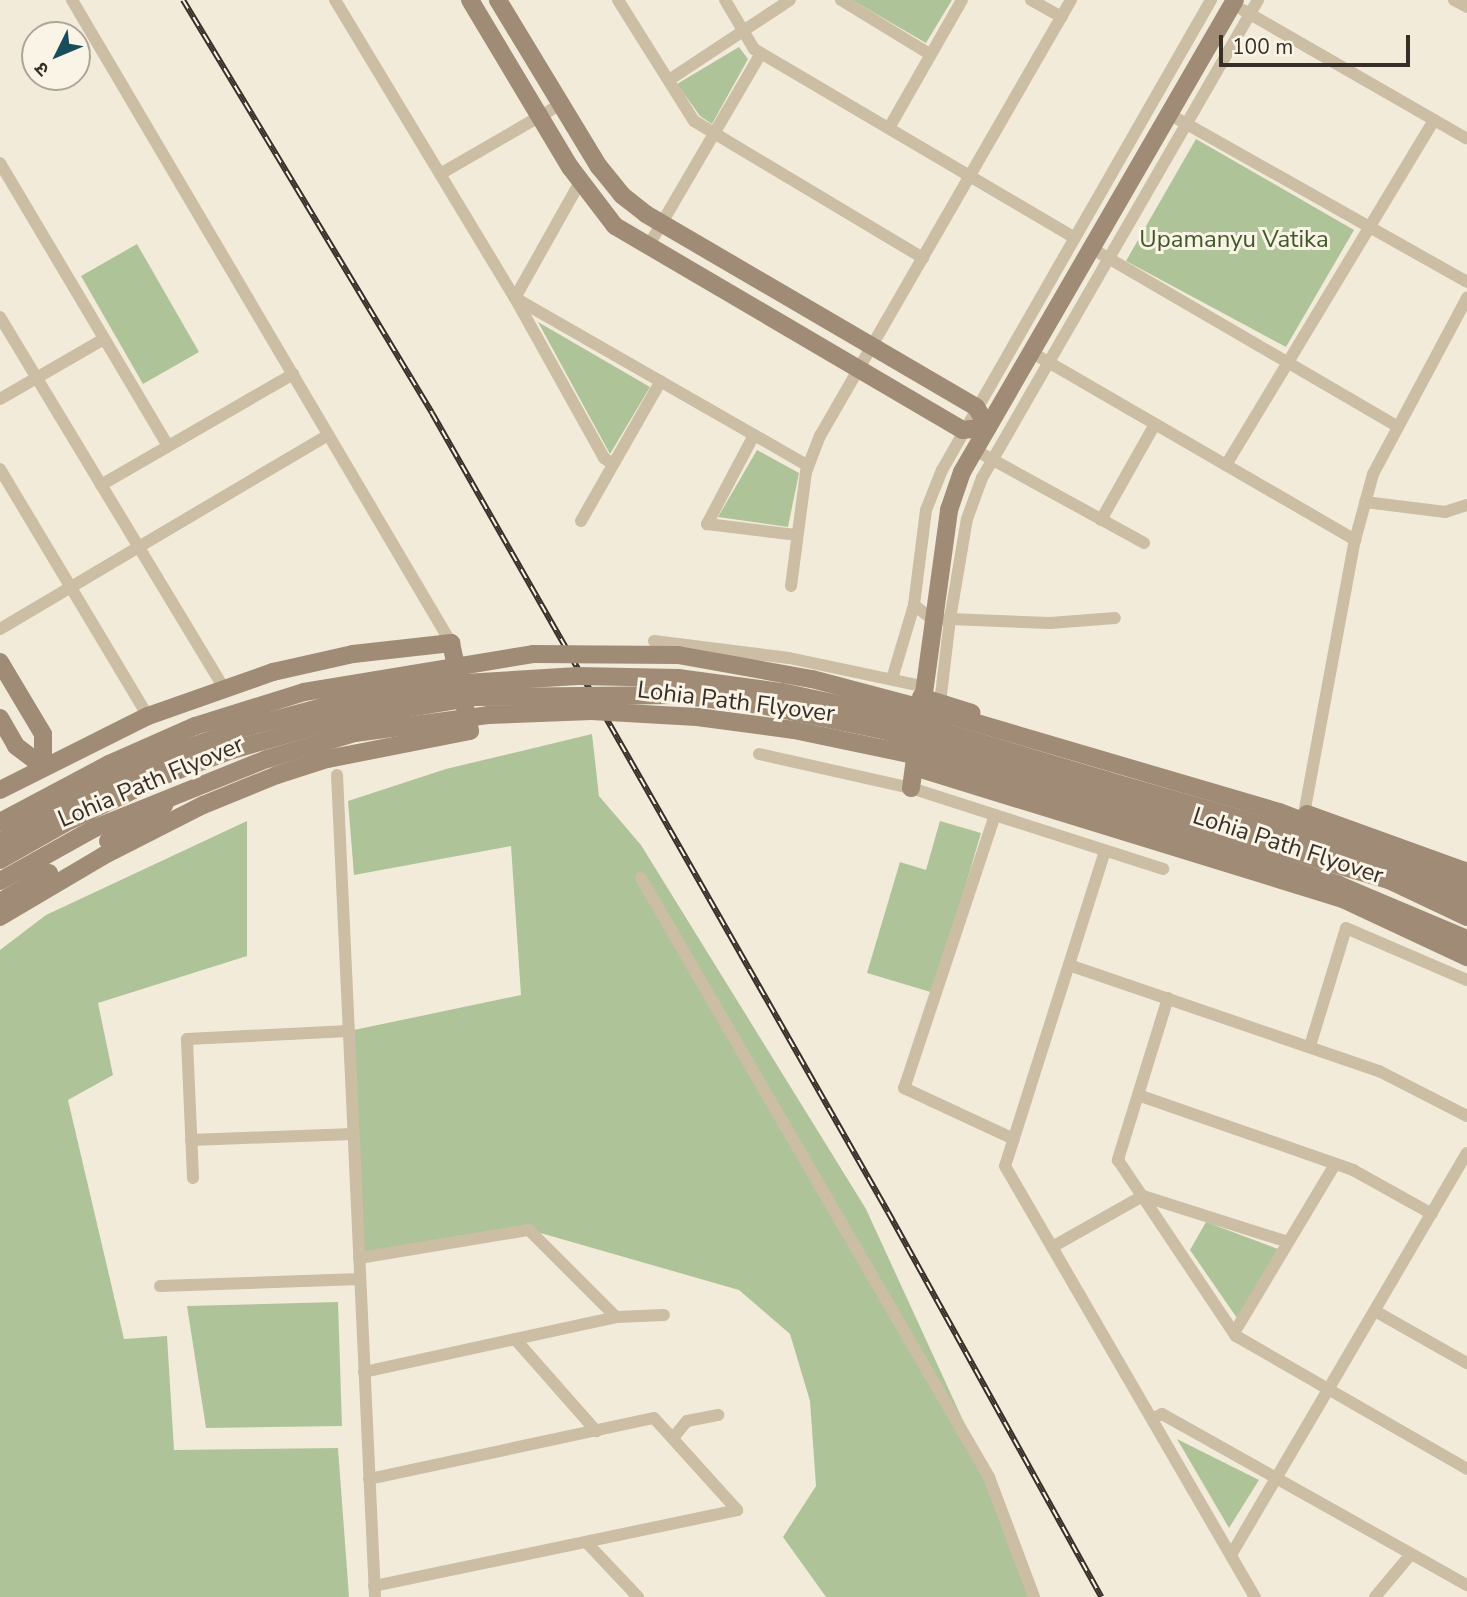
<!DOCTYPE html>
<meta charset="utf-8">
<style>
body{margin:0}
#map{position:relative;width:1467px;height:1597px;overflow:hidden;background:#f3ebda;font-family:"Nunito Sans","Noto Sans Devanagari",sans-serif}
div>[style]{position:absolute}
.green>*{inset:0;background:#afc399}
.street>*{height:12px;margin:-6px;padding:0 6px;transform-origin:6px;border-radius:6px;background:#ccbda5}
.secondary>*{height:18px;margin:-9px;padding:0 9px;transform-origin:9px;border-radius:9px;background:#a08b76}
.rail>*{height:6px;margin-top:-3px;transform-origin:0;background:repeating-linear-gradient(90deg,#faf4e6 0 10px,#372e27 0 20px);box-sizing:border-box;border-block:2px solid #372e27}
.secondary-bridge>*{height:18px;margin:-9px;padding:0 9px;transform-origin:9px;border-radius:9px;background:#a08b76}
span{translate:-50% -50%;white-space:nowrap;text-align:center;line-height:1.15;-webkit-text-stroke:6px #faf4e6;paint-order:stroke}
.park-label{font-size:24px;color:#3f5729}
.street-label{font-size:24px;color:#372e27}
.north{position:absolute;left:21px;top:21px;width:70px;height:70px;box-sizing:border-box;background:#faf4e6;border:2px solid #aca59a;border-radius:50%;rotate:227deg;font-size:19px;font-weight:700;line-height:28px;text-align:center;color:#372e27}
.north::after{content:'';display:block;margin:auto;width:24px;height:32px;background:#1a4d5b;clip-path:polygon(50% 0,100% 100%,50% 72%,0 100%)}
.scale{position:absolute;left:1219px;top:35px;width:191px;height:32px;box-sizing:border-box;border:4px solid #372e27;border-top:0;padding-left:9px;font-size:21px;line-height:24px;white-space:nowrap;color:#372e27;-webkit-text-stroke:5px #faf4e6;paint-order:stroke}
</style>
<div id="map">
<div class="green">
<i style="clip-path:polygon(852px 0,952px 0,926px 43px)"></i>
<i style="clip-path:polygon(739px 47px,748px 59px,712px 124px,700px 116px,677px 84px)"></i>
<i style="clip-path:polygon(1196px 139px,1354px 230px,1286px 347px,1126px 261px)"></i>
<i style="clip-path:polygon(137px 244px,199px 352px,143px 384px,81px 276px)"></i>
<i style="clip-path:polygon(538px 322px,650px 387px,610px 454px)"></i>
<i style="clip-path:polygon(757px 450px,799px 473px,788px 527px,718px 517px)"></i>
<i style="clip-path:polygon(592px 734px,599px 796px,641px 845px,866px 1209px,989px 1477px,1034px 1597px,826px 1597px,783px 1537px,816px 1486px,810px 1401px,790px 1334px,739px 1290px,530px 1230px,359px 1258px,349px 1031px,521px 995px,511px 846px,354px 875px,348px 801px,446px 769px)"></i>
<i style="clip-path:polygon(247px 821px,247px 956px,98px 1003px,113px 1075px,68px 1100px,124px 1339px,167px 1336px,174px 1450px,338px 1448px,349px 1597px,0 1597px,0 950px,46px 915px)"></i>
<i style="clip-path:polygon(940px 821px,981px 833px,934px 993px,867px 973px,900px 862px,926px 870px)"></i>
<i style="clip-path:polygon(1206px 1222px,1278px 1249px,1237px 1318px,1190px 1250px)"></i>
<i style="clip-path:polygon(338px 1302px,342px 1426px,206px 1428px,187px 1306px)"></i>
<i style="clip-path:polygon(1177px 1439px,1259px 1480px,1229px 1528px)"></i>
</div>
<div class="street">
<i style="left:72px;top:0;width:746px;rotate:59.48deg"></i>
<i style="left:335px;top:0;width:348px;rotate:58.9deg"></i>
<i style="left:515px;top:298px;width:183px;rotate:60.9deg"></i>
<i style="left:604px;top:458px;width:11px;rotate:34deg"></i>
<i style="left:618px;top:0;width:143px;rotate:57.9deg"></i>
<i style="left:694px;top:121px;width:267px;rotate:30.9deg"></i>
<i style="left:725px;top:0;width:57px;rotate:59.4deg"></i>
<i style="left:754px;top:49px;width:370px;rotate:30.5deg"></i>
<i style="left:841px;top:0;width:105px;rotate:31.4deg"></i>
<i style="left:1031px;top:0;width:35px;rotate:29deg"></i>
<i style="left:1211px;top:0;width:542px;rotate:119.78deg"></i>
<i style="left:942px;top:470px;width:43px;rotate:111.8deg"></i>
<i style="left:926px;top:510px;width:96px;rotate:97.2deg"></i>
<i style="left:914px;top:605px;width:24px;rotate:38deg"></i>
<i style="left:933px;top:620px;width:17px;rotate:-3deg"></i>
<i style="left:950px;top:619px;width:101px;rotate:-80.4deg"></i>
<i style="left:967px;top:519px;width:44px;rotate:-69.9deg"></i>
<i style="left:982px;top:478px;width:552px;rotate:-60deg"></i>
<i style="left:1454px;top:0;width:15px;rotate:28deg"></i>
<i style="left:1243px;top:10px;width:258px;rotate:29.9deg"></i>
<i style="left:669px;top:80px;width:145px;rotate:-33.5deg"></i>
<i style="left:1169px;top:114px;width:342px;rotate:29.4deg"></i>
<i style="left:889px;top:128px;width:147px;rotate:-60.3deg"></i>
<i style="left:0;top:163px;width:329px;rotate:59.3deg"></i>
<i style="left:440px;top:174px;width:140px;rotate:-30deg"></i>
<i style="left:580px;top:182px;width:133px;rotate:119.3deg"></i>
<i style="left:515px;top:298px;width:338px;rotate:29.8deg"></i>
<i style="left:649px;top:245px;width:222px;rotate:-59.7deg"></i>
<i style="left:1091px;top:248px;width:355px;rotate:30.2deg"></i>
<i style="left:0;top:317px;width:433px;rotate:58.9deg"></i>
<i style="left:1031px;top:352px;width:375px;rotate:30.1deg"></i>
<i style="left:0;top:399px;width:120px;rotate:-30deg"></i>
<i style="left:754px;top:435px;width:101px;rotate:117.8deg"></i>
<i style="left:707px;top:524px;width:91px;rotate:7deg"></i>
<i style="left:975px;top:450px;width:193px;rotate:28.8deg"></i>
<i style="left:1226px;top:465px;width:403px;rotate:-58.9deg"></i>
<i style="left:0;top:469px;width:288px;rotate:59.1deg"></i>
<i style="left:101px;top:485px;width:222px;rotate:-30deg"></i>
<i style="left:1365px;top:502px;width:81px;rotate:7.1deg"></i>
<i style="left:1445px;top:512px;width:23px;rotate:-18deg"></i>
<i style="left:1101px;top:520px;width:110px;rotate:-60.6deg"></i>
<i style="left:581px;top:521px;width:161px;rotate:-60.3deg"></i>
<i style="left:791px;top:586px;width:115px;rotate:-82.5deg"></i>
<i style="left:806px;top:472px;width:39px;rotate:-69deg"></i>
<i style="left:820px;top:436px;width:503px;rotate:-60.07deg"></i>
<i style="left:0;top:629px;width:381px;rotate:-30.6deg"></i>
<i style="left:654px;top:641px;width:136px;rotate:7.2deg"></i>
<i style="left:789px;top:658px;width:136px;rotate:11.9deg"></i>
<i style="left:892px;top:679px;width:77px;rotate:-73.4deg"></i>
<i style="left:940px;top:703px;width:85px;rotate:-83.2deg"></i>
<i style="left:950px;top:619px;width:100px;rotate:2.3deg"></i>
<i style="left:1050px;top:623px;width:65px;rotate:-4.4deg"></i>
<i style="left:759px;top:754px;width:156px;rotate:12.6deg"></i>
<i style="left:911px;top:788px;width:265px;rotate:17.8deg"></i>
<i style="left:337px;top:775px;width:823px;rotate:87.35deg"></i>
<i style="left:1304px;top:814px;width:279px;rotate:-79.5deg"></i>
<i style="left:1355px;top:540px;width:68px;rotate:-74.7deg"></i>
<i style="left:1373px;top:474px;width:200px;rotate:-61.9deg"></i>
<i style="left:995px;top:815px;width:288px;rotate:108.4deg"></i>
<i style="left:904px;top:1088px;width:121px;rotate:24.9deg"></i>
<i style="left:1105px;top:851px;width:330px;rotate:107.6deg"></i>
<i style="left:1005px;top:1166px;width:498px;rotate:59.9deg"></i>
<i style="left:641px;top:878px;width:693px;rotate:59.84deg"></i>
<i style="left:989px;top:1477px;width:128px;rotate:69.4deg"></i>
<i style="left:1069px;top:965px;width:328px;rotate:18.9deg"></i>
<i style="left:1379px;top:1071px;width:99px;rotate:27.1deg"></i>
<i style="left:1168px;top:998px;width:170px;rotate:107.2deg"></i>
<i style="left:1118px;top:1160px;width:212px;rotate:56.2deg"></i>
<i style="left:1236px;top:1336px;width:267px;rotate:29.9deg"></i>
<i style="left:1310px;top:1046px;width:123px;rotate:-73deg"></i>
<i style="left:1346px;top:928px;width:132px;rotate:23.3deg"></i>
<i style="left:1138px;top:1095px;width:228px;rotate:19.2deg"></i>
<i style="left:1353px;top:1170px;width:90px;rotate:29.1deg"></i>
<i style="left:191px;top:1140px;width:162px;rotate:-2.1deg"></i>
<i style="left:193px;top:1178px;width:139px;rotate:-92.5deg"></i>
<i style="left:187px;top:1039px;width:162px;rotate:-2.8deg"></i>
<i style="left:1052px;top:1247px;width:104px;rotate:-29.3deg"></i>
<i style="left:1143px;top:1196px;width:152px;rotate:17.6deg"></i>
<i style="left:359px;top:1258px;width:172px;rotate:-9.4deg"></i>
<i style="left:529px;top:1230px;width:123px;rotate:45deg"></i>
<i style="left:160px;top:1286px;width:200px;rotate:-2deg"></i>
<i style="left:1375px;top:1311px;width:106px;rotate:29.5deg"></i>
<i style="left:1234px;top:1333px;width:197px;rotate:-59.1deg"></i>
<i style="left:515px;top:1339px;width:123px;rotate:48.6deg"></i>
<i style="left:364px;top:1372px;width:258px;rotate:-12.3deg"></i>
<i style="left:616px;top:1317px;width:48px;rotate:-2.4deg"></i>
<i style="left:1152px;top:1419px;width:11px;rotate:-27deg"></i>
<i style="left:1162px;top:1414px;width:350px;rotate:29.3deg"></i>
<i style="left:673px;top:1438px;width:22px;rotate:-51deg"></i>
<i style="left:687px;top:1421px;width:32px;rotate:-11deg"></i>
<i style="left:369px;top:1479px;width:291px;rotate:-12.1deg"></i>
<i style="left:654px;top:1418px;width:124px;rotate:47.9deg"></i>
<i style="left:586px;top:1542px;width:76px;rotate:46.6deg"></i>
<i style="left:1231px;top:1555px;width:466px;rotate:-59.6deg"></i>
<i style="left:374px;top:1586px;width:371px;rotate:-11.8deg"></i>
<i style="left:1375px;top:1597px;width:56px;rotate:-50.1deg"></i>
</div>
<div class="secondary">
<i style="left:470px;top:0;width:195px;rotate:59.1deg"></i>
<i style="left:570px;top:167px;width:74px;rotate:52.7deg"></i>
<i style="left:615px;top:226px;width:403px;rotate:30.4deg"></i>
<i style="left:963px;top:430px;width:25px;rotate:-7deg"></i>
<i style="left:988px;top:427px;width:23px;rotate:-121deg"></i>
<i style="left:976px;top:407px;width:382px;rotate:-149.7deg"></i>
<i style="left:646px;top:214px;width:31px;rotate:-142deg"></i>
<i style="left:622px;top:195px;width:36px;rotate:-129deg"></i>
<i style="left:599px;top:167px;width:195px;rotate:-121.2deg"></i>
<i style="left:0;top:662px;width:84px;rotate:59.2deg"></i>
<i style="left:43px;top:734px;width:32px;rotate:90deg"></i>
<i style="left:921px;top:697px;width:53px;rotate:17.4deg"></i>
<i style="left:0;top:718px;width:32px;rotate:60deg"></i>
<i style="left:16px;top:746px;width:34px;rotate:37deg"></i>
<i style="left:914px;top:767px;width:449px;rotate:17.1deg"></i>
<i style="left:1343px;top:899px;width:137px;rotate:25.1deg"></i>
<i style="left:1105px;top:780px;width:216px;rotate:16.1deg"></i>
<i style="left:1313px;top:840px;width:104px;rotate:19.7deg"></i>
<i style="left:1411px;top:875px;width:63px;rotate:26.6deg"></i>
<i style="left:911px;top:788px;width:281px;rotate:-82.2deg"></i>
<i style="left:949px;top:510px;width:40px;rotate:-71.1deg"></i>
<i style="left:962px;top:472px;width:545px;rotate:-59.96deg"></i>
<i style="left:0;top:790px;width:165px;rotate:-26.6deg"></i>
<i style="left:148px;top:716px;width:133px;rotate:-19.4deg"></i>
<i style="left:273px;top:672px;width:82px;rotate:-12.7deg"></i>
<i style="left:353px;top:654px;width:99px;rotate:-6.4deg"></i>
<i style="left:451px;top:643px;width:90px;rotate:77.8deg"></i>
<i style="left:470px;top:731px;width:146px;rotate:168.9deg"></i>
<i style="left:327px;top:759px;width:52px;rotate:162.3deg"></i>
<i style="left:277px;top:775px;width:80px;rotate:157.9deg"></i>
<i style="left:203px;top:805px;width:112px;rotate:153deg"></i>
<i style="left:103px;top:856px;width:120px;rotate:149.4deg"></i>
<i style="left:1101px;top:796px;width:300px;rotate:16.3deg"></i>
<i style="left:1389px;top:880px;width:86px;rotate:25.4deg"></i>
<i style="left:1307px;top:814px;width:170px;rotate:19.9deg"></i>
<i style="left:108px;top:841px;width:67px;rotate:-32.7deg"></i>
<i style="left:0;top:902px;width:57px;rotate:-30.6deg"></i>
</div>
<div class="rail">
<i style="left:183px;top:0;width:482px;rotate:58.9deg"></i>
<i style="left:432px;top:413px;width:920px;rotate:60.29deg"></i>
<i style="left:888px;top:1212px;width:440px;rotate:61deg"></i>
</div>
<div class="secondary-bridge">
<i style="left:0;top:822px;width:123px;rotate:-28deg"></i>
<i style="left:109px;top:764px;width:94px;rotate:-23.8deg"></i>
<i style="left:195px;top:726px;width:114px;rotate:-17.3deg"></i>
<i style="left:304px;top:692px;width:232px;rotate:-9.4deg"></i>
<i style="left:533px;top:654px;width:145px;rotate:0.4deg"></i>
<i style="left:678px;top:655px;width:136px;rotate:10.2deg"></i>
<i style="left:812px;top:679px;width:156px;rotate:14.8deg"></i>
<i style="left:963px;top:719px;width:329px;rotate:16.4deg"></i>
<i style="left:1279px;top:812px;width:201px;rotate:21deg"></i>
<i style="left:0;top:842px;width:70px;rotate:-31deg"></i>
<i style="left:60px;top:806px;width:115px;rotate:-25.2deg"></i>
<i style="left:164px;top:757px;width:81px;rotate:-20.2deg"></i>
<i style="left:240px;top:729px;width:105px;rotate:-15deg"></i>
<i style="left:341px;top:702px;width:124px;rotate:-8.8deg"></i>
<i style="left:464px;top:683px;width:114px;rotate:-3.5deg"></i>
<i style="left:578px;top:676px;width:100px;rotate:1.1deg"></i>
<i style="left:678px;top:678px;width:105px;rotate:7.7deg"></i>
<i style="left:782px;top:692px;width:104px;rotate:12.2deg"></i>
<i style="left:884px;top:714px;width:231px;rotate:16.6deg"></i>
<i style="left:0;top:860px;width:73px;rotate:-29.7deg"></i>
<i style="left:63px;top:824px;width:113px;rotate:-25.7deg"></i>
<i style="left:165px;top:775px;width:72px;rotate:-20.5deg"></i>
<i style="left:232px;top:750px;width:113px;rotate:-15.9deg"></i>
<i style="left:341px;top:719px;width:137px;rotate:-9.3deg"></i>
<i style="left:476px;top:697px;width:200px;rotate:-0.6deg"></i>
<i style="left:676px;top:695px;width:86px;rotate:6.7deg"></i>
<i style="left:761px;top:705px;width:125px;rotate:11.6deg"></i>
<i style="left:883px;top:730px;width:228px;rotate:16.8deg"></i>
<i style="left:0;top:881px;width:109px;rotate:-29.2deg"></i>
<i style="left:95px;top:828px;width:185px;rotate:-21.9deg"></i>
<i style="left:267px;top:759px;width:92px;rotate:-16.5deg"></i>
<i style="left:355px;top:733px;width:134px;rotate:-7.7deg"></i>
<i style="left:488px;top:715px;width:103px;rotate:-2.2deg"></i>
<i style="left:591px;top:711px;width:106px;rotate:3.2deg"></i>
<i style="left:697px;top:717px;width:98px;rotate:7.6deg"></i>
<i style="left:794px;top:730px;width:142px;rotate:11.8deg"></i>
<i style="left:933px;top:759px;width:425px;rotate:17.2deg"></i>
<i style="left:1339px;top:885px;width:139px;rotate:22.9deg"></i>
</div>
<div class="park-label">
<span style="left:1234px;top:240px">Upamanyu Vatika</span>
</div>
<div class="street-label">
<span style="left:736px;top:702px;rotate:7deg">Lohia Path Flyover</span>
<span style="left:151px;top:782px;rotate:-23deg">Lohia Path Flyover</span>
<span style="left:1288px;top:846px;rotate:18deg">Lohia Path Flyover</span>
</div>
<div class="north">उ</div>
<div class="scale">100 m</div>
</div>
